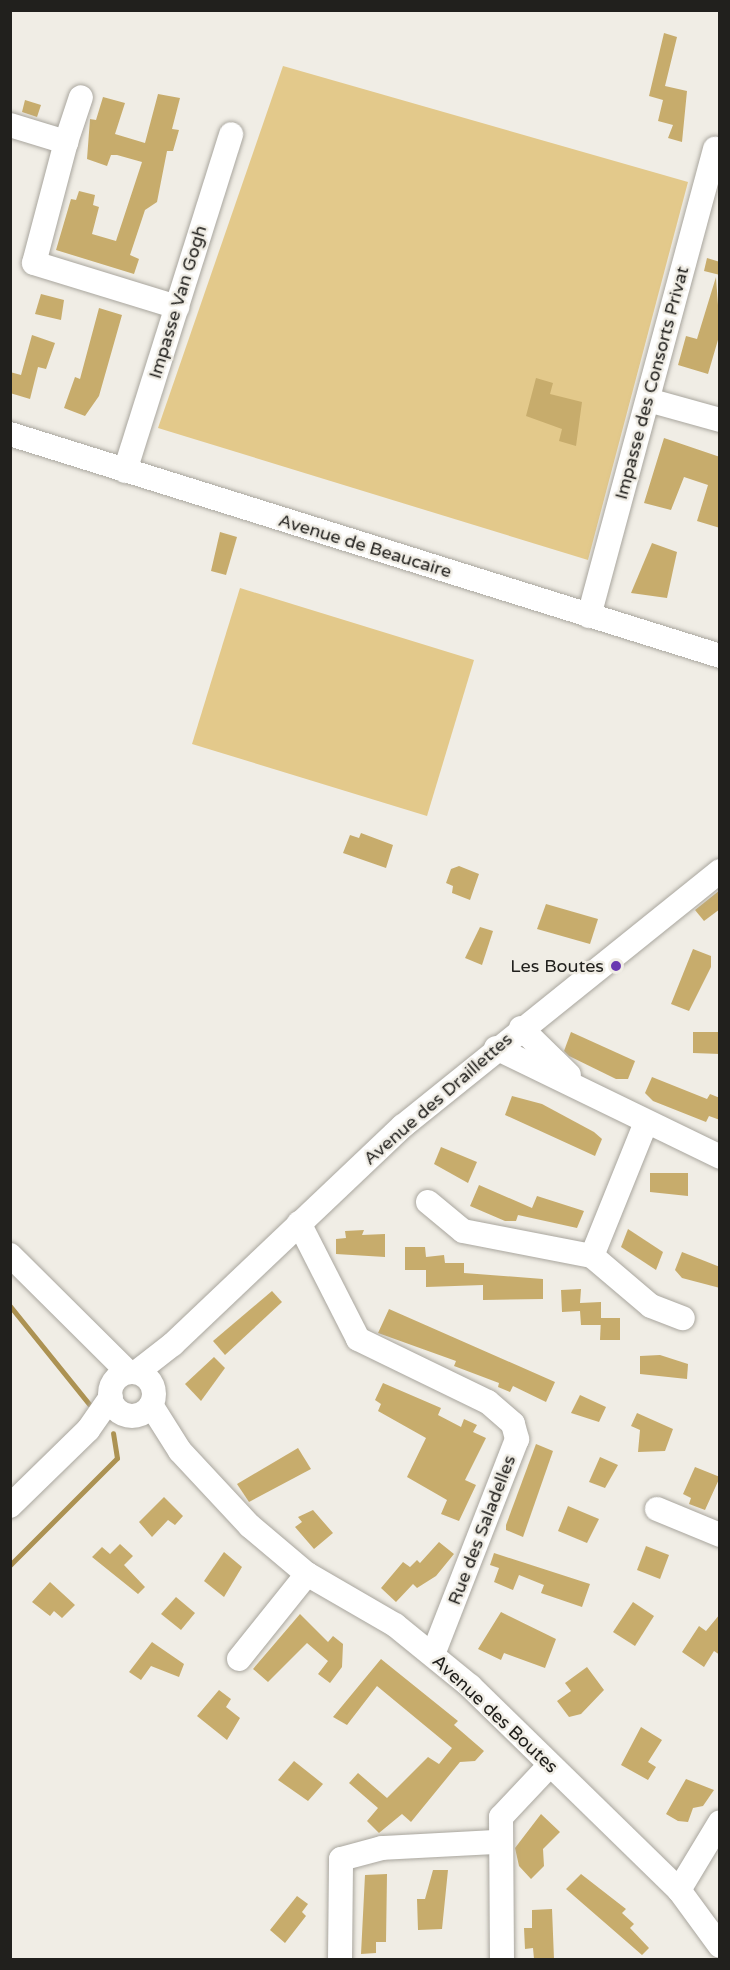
<!DOCTYPE html>
<style>
body{margin:0}
#map{position:relative;width:730px;height:1970px;overflow:hidden;background:#f0ede5;font-family:"Varela Round",sans-serif}
div>[style]{position:absolute}
.green>*{inset:0;background:#e3c98b}
.stream>*{height:5px;margin:-2.5px;padding:0 2.5px;transform-origin:2.5px;border-radius:2.5px;background:#ac9252}
.building>*{inset:0;background:#c7ac6c}
.roads{filter:drop-shadow(0 0 2px #a9a69e) drop-shadow(0 0 2px #a9a69e)}
.minor>*{height:24px;margin:-12px;padding:0 12px;transform-origin:12px;border-radius:12px;background:#fff}
.minor>.ring{margin:-12px;padding:0;box-sizing:content-box;background:none;border:24px solid #fff;border-radius:50%}
.dots>*{width:16px;height:16px;translate:-50% -50%;box-sizing:border-box;border:3px solid #f0ede5;border-radius:50%}
span{translate:-50% -50%;white-space:nowrap;text-align:center;line-height:1.15;-webkit-text-stroke:5px #f0ede5;paint-order:stroke}
.street-label{font-size:18px;color:#21201d}
.poi-label{font-size:18px;color:#21201d}
.right{translate:-100% -50%;text-align:right}
.frame{position:absolute;inset:0;border:12px solid #21201d;pointer-events:none}
</style>
<div id="map">
<div class="green">
<i style="clip-path:polygon(283px 66px,688px 182px,588px 560px,158px 428px)"></i>
<i style="clip-path:polygon(240px 588px,474px 660px,427px 816px,192px 744px)"></i>
</div>
<div class="stream">
<i style="left:10px;top:1306px;width:126px;rotate:51.1deg"></i>
<i style="left:10px;top:1565px;width:151px;rotate:-45deg"></i>
<i style="left:117px;top:1458px;width:25px;rotate:-99deg"></i>
</div>
<div class="building">
<i style="clip-path:polygon(664px 33px,677px 37px,665px 86px,687px 91px,682px 142px,668px 138px,673px 125px,658px 121px,663px 100px,649px 96px)"></i>
<i style="clip-path:polygon(158px 94px,180px 98px,172px 129px,179px 130px,173px 151px,167px 151px,157px 202px,145px 210px,130px 255px,139px 259px,134px 274px,56px 250px,71px 199px,76px 200px,79px 191px,95px 195px,93px 205px,99px 207px,92px 234px,116px 241px,142px 162px,117px 155px,111px 155px,107px 166px,87px 159px,90px 119px,96px 120px,103px 97px,125px 103px,115px 134px,145px 143px)"></i>
<i style="clip-path:polygon(25px 100px,41px 105px,37px 117px,22px 112px)"></i>
<i style="clip-path:polygon(707px 258px,720px 262px,720px 275px,704px 271px)"></i>
<i style="clip-path:polygon(716px 277px,720px 333px,708px 374px,678px 365px,686px 336px,697px 339px)"></i>
<i style="clip-path:polygon(41px 294px,64px 300px,61px 320px,35px 314px)"></i>
<i style="clip-path:polygon(99px 308px,122px 315px,99px 396px,85px 416px,64px 408px,75px 377px,80px 379px)"></i>
<i style="clip-path:polygon(32px 335px,55px 343px,46px 369px,38px 367px,30px 399px,10px 393px,10px 372px,21px 375px)"></i>
<i style="clip-path:polygon(536px 378px,553px 383px,550px 394px,582px 402px,576px 446px,559px 441px,562px 429px,526px 416px)"></i>
<i style="clip-path:polygon(664px 438px,720px 457px,720px 528px,697px 521px,708px 485px,684px 477px,671px 510px,644px 503px)"></i>
<i style="clip-path:polygon(220px 532px,237px 537px,226px 575px,211px 571px)"></i>
<i style="clip-path:polygon(652px 543px,677px 552px,667px 598px,631px 593px)"></i>
<i style="clip-path:polygon(361px 833px,393px 845px,386px 868px,343px 853px,350px 835px,359px 838px)"></i>
<i style="clip-path:polygon(459px 866px,479px 874px,470px 900px,452px 893px,453px 886px,446px 883px,451px 869px)"></i>
<i style="clip-path:polygon(720px 890px,720px 909px,704px 921px,695px 910px)"></i>
<i style="clip-path:polygon(546px 904px,598px 919px,590px 944px,537px 929px)"></i>
<i style="clip-path:polygon(480px 927px,493px 931px,482px 965px,465px 958px)"></i>
<i style="clip-path:polygon(693px 949px,711px 956px,711px 967px,689px 1011px,671px 1004px)"></i>
<i style="clip-path:polygon(571px 1032px,635px 1061px,628px 1079px,616px 1079px,569px 1056px,564px 1051px)"></i>
<i style="clip-path:polygon(693px 1032px,720px 1032px,720px 1054px,693px 1053px)"></i>
<i style="clip-path:polygon(652px 1077px,707px 1099px,710px 1094px,720px 1098px,720px 1120px,709px 1116px,706px 1122px,653px 1101px,645px 1093px)"></i>
<i style="clip-path:polygon(512px 1096px,542px 1104px,594px 1132px,602px 1139px,595px 1156px,505px 1115px)"></i>
<i style="clip-path:polygon(441px 1147px,477px 1162px,468px 1183px,434px 1164px)"></i>
<i style="clip-path:polygon(650px 1173px,688px 1173px,688px 1196px,650px 1192px)"></i>
<i style="clip-path:polygon(479px 1185px,532px 1208px,537px 1196px,584px 1211px,577px 1228px,518px 1215px,516px 1221px,505px 1221px,470px 1206px)"></i>
<i style="clip-path:polygon(628px 1229px,663px 1252px,656px 1270px,621px 1247px)"></i>
<i style="clip-path:polygon(364px 1230px,362px 1235px,385px 1234px,385px 1257px,336px 1254px,336px 1239px,346px 1238px,345px 1231px)"></i>
<i style="clip-path:polygon(405px 1247px,425px 1247px,426px 1257px,444px 1255px,445px 1263px,464px 1263px,464px 1273px,543px 1279px,543px 1299px,483px 1300px,483px 1285px,426px 1287px,426px 1270px,405px 1270px)"></i>
<i style="clip-path:polygon(682px 1252px,720px 1267px,720px 1288px,682px 1278px,675px 1270px)"></i>
<i style="clip-path:polygon(581px 1289px,580px 1303px,601px 1302px,601px 1325px,581px 1325px,580px 1311px,562px 1312px,561px 1290px)"></i>
<i style="clip-path:polygon(272px 1291px,282px 1302px,225px 1355px,213px 1341px)"></i>
<i style="clip-path:polygon(389px 1309px,555px 1382px,546px 1402px,513px 1386px,510px 1392px,498px 1387px,499px 1383px,454px 1366px,456px 1361px,378px 1333px)"></i>
<i style="clip-path:polygon(601px 1318px,620px 1318px,620px 1340px,600px 1340px)"></i>
<i style="clip-path:polygon(660px 1355px,688px 1364px,687px 1379px,640px 1374px,640px 1356px)"></i>
<i style="clip-path:polygon(214px 1357px,225px 1368px,201px 1401px,185px 1384px)"></i>
<i style="clip-path:polygon(383px 1383px,441px 1408px,438px 1415px,461px 1427px,464px 1419px,477px 1425px,473px 1432px,486px 1438px,465px 1480px,476px 1485px,459px 1521px,441px 1514px,447px 1500px,407px 1477px,426px 1438px,378px 1411px,381px 1404px,375px 1400px)"></i>
<i style="clip-path:polygon(580px 1395px,606px 1407px,599px 1422px,571px 1413px)"></i>
<i style="clip-path:polygon(637px 1413px,673px 1429px,665px 1451px,638px 1452px,640px 1430px,631px 1426px)"></i>
<i style="clip-path:polygon(536px 1444px,553px 1451px,523px 1537px,506px 1530px,506px 1525px)"></i>
<i style="clip-path:polygon(298px 1448px,311px 1469px,249px 1502px,237px 1484px)"></i>
<i style="clip-path:polygon(600px 1457px,618px 1465px,605px 1488px,589px 1482px)"></i>
<i style="clip-path:polygon(695px 1467px,720px 1477px,705px 1510px,689px 1504px,691px 1498px,683px 1494px)"></i>
<i style="clip-path:polygon(164px 1497px,183px 1516px,175px 1525px,168px 1520px,152px 1537px,139px 1522px)"></i>
<i style="clip-path:polygon(568px 1506px,599px 1519px,587px 1543px,558px 1531px)"></i>
<i style="clip-path:polygon(313px 1510px,333px 1533px,314px 1549px,295px 1527px,302px 1522px,298px 1517px)"></i>
<i style="clip-path:polygon(439px 1542px,454px 1554px,436px 1576px,417px 1588px,413px 1584px,396px 1602px,381px 1588px,403px 1562px,410px 1567px,417px 1560px,420px 1563px)"></i>
<i style="clip-path:polygon(120px 1544px,133px 1556px,124px 1565px,145px 1587px,138px 1594px,92px 1557px,102px 1547px,110px 1554px)"></i>
<i style="clip-path:polygon(646px 1546px,669px 1555px,660px 1579px,637px 1570px)"></i>
<i style="clip-path:polygon(224px 1552px,242px 1567px,224px 1597px,204px 1581px)"></i>
<i style="clip-path:polygon(494px 1553px,590px 1584px,582px 1607px,541px 1593px,544px 1585px,519px 1575px,513px 1590px,494px 1582px,499px 1568px,490px 1565px)"></i>
<i style="clip-path:polygon(50px 1582px,75px 1605px,62px 1618px,54px 1611px,50px 1616px,32px 1602px)"></i>
<i style="clip-path:polygon(176px 1597px,195px 1613px,181px 1630px,161px 1614px)"></i>
<i style="clip-path:polygon(633px 1602px,654px 1616px,635px 1646px,613px 1632px)"></i>
<i style="clip-path:polygon(501px 1612px,556px 1639px,545px 1668px,504px 1653px,501px 1660px,478px 1649px)"></i>
<i style="clip-path:polygon(300px 1614px,328px 1642px,333px 1636px,343px 1644px,342px 1667px,330px 1683px,318px 1674px,328px 1661px,307px 1643px,268px 1682px,253px 1669px)"></i>
<i style="clip-path:polygon(720px 1614px,720px 1655px,714px 1651px,704px 1667px,682px 1652px,699px 1626px,706px 1631px)"></i>
<i style="clip-path:polygon(152px 1642px,184px 1664px,179px 1677px,151px 1666px,141px 1680px,129px 1672px)"></i>
<i style="clip-path:polygon(381px 1659px,458px 1721px,454px 1725px,484px 1751px,475px 1761px,460px 1762px,411px 1822px,402px 1814px,379px 1833px,367px 1821px,378px 1808px,349px 1783px,358px 1773px,387px 1798px,428px 1757px,439px 1764px,452px 1748px,377px 1686px,347px 1725px,333px 1717px)"></i>
<i style="clip-path:polygon(587px 1667px,604px 1690px,581px 1714px,569px 1717px,557px 1701px,571px 1691px,565px 1683px)"></i>
<i style="clip-path:polygon(219px 1690px,231px 1699px,226px 1707px,240px 1718px,227px 1740px,197px 1716px)"></i>
<i style="clip-path:polygon(641px 1727px,662px 1740px,648px 1762px,656px 1767px,648px 1780px,621px 1765px)"></i>
<i style="clip-path:polygon(294px 1761px,323px 1784px,308px 1801px,278px 1780px)"></i>
<i style="clip-path:polygon(686px 1779px,714px 1790px,703px 1806px,693px 1808px,688px 1822px,678px 1821px,666px 1814px)"></i>
<i style="clip-path:polygon(541px 1814px,560px 1832px,543px 1849px,544px 1866px,531px 1879px,519px 1866px,515px 1848px)"></i>
<i style="clip-path:polygon(433px 1870px,448px 1870px,442px 1929px,418px 1930px,417px 1899px,425px 1899px)"></i>
<i style="clip-path:polygon(387px 1874px,386px 1942px,376px 1942px,376px 1953px,361px 1954px,365px 1875px)"></i>
<i style="clip-path:polygon(581px 1874px,626px 1909px,622px 1913px,634px 1924px,630px 1928px,649px 1948px,642px 1955px,566px 1889px)"></i>
<i style="clip-path:polygon(297px 1896px,308px 1904px,302px 1912px,306px 1916px,285px 1943px,270px 1930px)"></i>
<i style="clip-path:polygon(552px 1909px,554px 1959px,534px 1959px,533px 1948px,525px 1949px,524px 1928px,532px 1928px,532px 1910px)"></i>
</div>
<div class="roads">
<div class="minor">
<i style="left:10px;top:125px;width:59px;rotate:16.9deg"></i>
<i style="left:66px;top:142px;width:125px;rotate:104.8deg"></i>
<i style="left:34px;top:263px;width:150px;rotate:17.1deg"></i>
<i style="left:66px;top:142px;width:47px;rotate:-71.6deg"></i>
<i style="left:648px;top:400px;width:75px;rotate:15.5deg"></i>
<i style="left:10px;top:434px;width:744px;rotate:17.36deg"></i>
<i style="left:125px;top:471px;width:353px;rotate:-72.5deg"></i>
<i style="left:589px;top:616px;width:484px;rotate:-74.9deg"></i>
<i style="left:521px;top:1028px;width:67px;rotate:44.4deg"></i>
<i style="left:496px;top:1048px;width:249px;rotate:25.9deg"></i>
<i style="left:428px;top:1202px;width:45px;rotate:39.6deg"></i>
<i style="left:463px;top:1231px;width:131px;rotate:11deg"></i>
<i style="left:592px;top:1256px;width:77px;rotate:40.3deg"></i>
<i style="left:651px;top:1306px;width:34px;rotate:21deg"></i>
<i style="left:299px;top:1223px;width:130px;rotate:63deg"></i>
<i style="left:358px;top:1339px;width:144px;rotate:25.9deg"></i>
<i style="left:488px;top:1402px;width:33px;rotate:41deg"></i>
<i style="left:513px;top:1424px;width:16px;rotate:75deg"></i>
<i style="left:517px;top:1439px;width:231px;rotate:111.3deg"></i>
<i style="left:10px;top:1255px;width:166px;rotate:44.8deg"></i>
<i style="left:592px;top:1256px;width:141px;rotate:-68deg"></i>
<i style="left:137px;top:1372px;width:46px;rotate:-37.9deg"></i>
<i style="left:173px;top:1344px;width:317px;rotate:-43.5deg"></i>
<i style="left:403px;top:1126px;width:407px;rotate:-38.8deg"></i>
<i class="ring" style="left:110px;top:1372px;width:20px;height:20px"></i>
<i style="left:151px;top:1405px;width:54px;rotate:57.8deg"></i>
<i style="left:180px;top:1451px;width:103px;rotate:47deg"></i>
<i style="left:250px;top:1526px;width:75px;rotate:40.1deg"></i>
<i style="left:307px;top:1574px;width:102px;rotate:30.1deg"></i>
<i style="left:395px;top:1625px;width:97px;rotate:39.1deg"></i>
<i style="left:470px;top:1686px;width:292px;rotate:44.3deg"></i>
<i style="left:679px;top:1890px;width:69px;rotate:53.8deg"></i>
<i style="left:10px;top:1506px;width:109px;rotate:-44.3deg"></i>
<i style="left:88px;top:1430px;width:40px;rotate:-55.1deg"></i>
<i style="left:657px;top:1509px;width:68px;rotate:22.4deg"></i>
<i style="left:239px;top:1659px;width:109px;rotate:-51.3deg"></i>
<i style="left:679px;top:1890px;width:79px;rotate:-58.9deg"></i>
<i style="left:340px;top:1960px;width:101px;rotate:-89.4deg"></i>
<i style="left:341px;top:1859px;width:42px;rotate:-15deg"></i>
<i style="left:382px;top:1848px;width:115px;rotate:-3deg"></i>
<i style="left:502px;top:1960px;width:143px;rotate:-90.4deg"></i>
<i style="left:501px;top:1817px;width:71px;rotate:-46.7deg"></i>
</div>
</div>
<div class="dots">
<i style="left:616px;top:966px;background:#6a39b1"></i>
</div>
<div class="street-label">
<span style="left:178px;top:302px;rotate:-73deg">Impasse Van Gogh</span>
<span style="left:652px;top:383px;rotate:-75deg">Impasse des Consorts Privat</span>
<span style="left:365px;top:546px;rotate:17deg">Avenue de Beaucaire</span>
<span style="left:438px;top:1099px;rotate:-41deg">Avenue des Draillettes</span>
<span style="left:482px;top:1530px;rotate:-69deg">Rue des Saladelles</span>
<span style="left:495px;top:1714px;rotate:43deg">Avenue des Boutes</span>
</div>
<div class="poi-label">
<span class="right" style="left:604px;top:966px">Les Boutes</span>
</div>
<div class="frame"></div>
</div>
